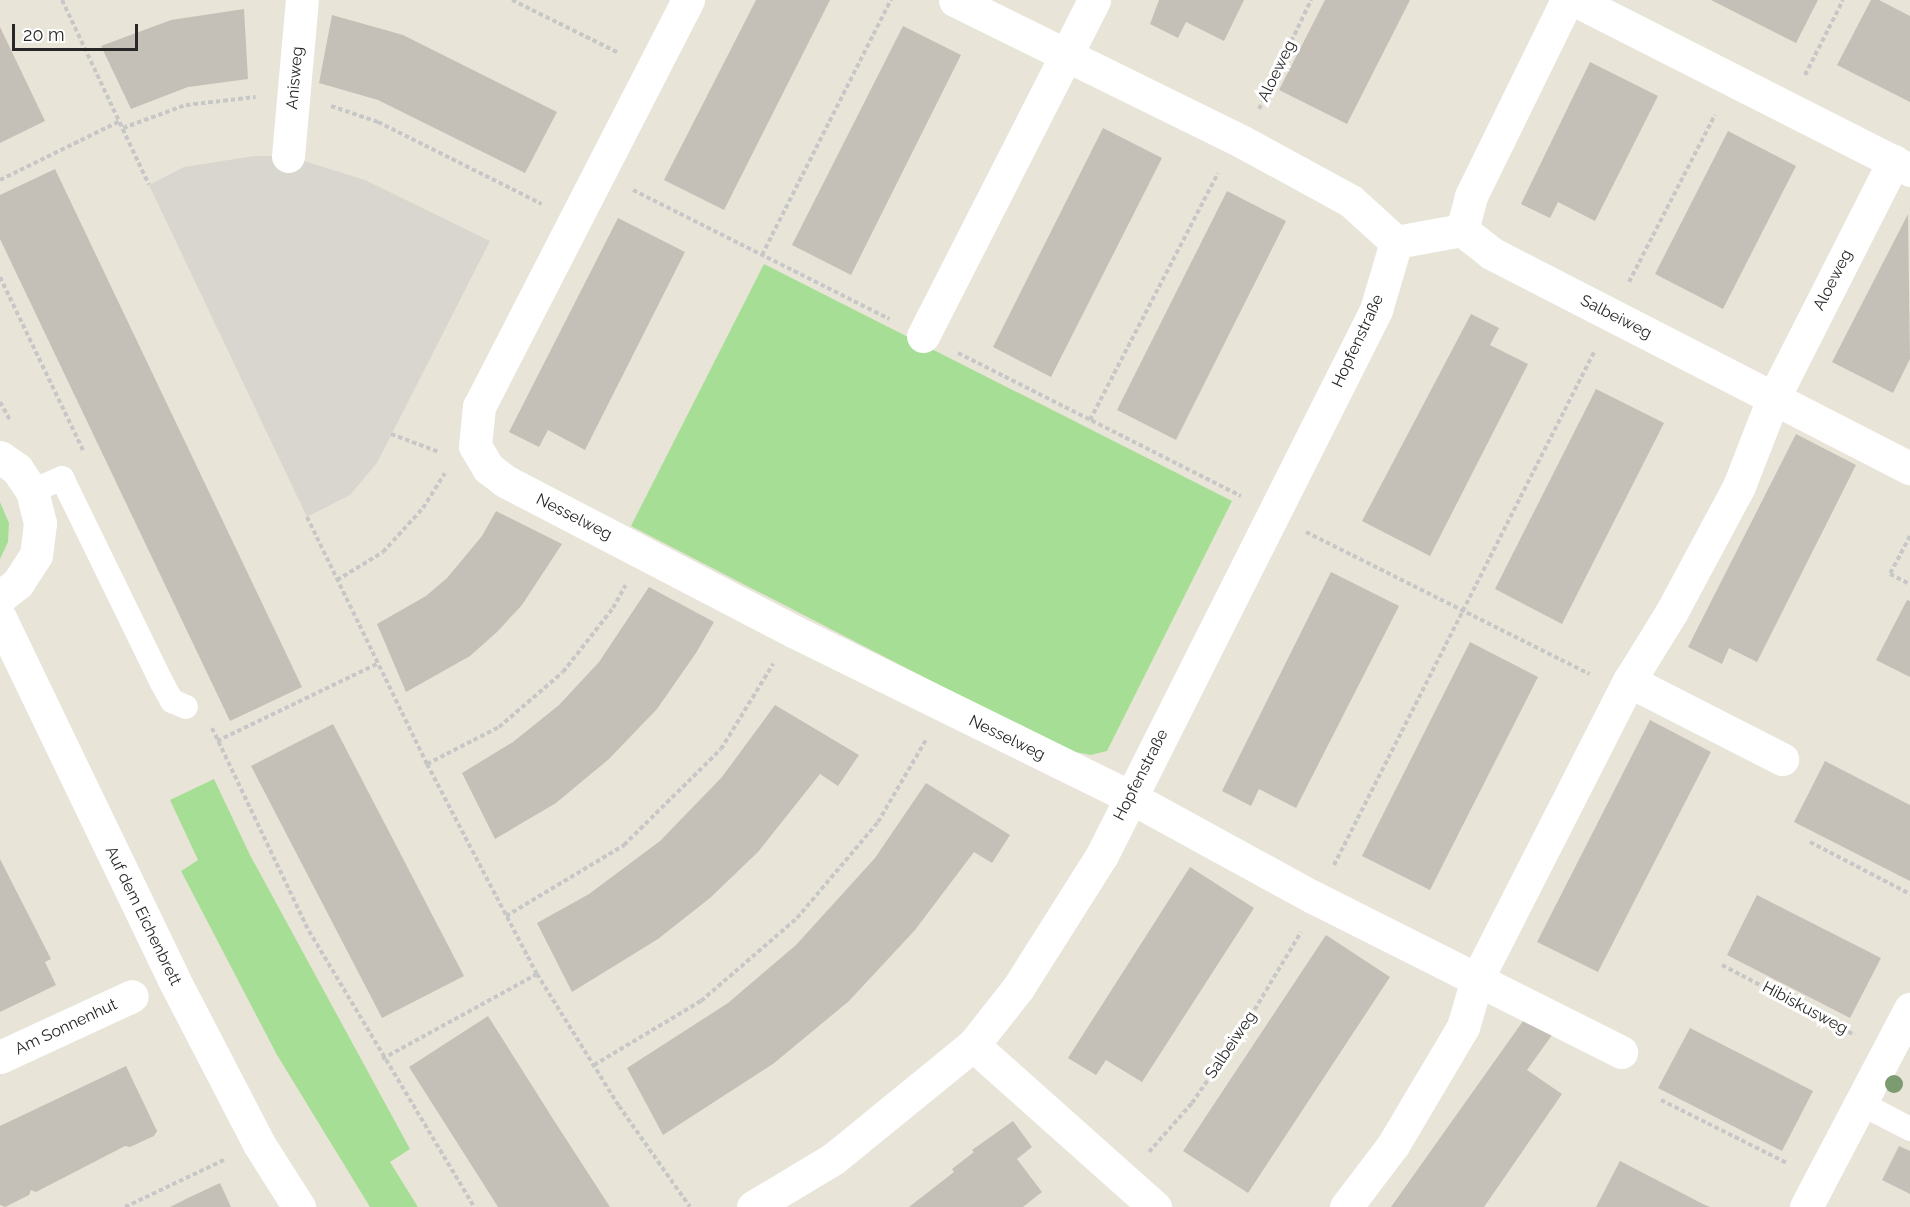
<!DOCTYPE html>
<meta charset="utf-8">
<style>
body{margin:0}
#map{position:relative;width:1910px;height:1207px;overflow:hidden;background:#e9e4d8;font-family:Raleway,sans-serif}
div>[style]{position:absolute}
.green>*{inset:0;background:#a7de96}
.plaza>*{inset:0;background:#d9d6cf}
.building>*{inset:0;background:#c4c0b8}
.path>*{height:4px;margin-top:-2px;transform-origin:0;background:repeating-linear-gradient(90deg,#c7c7c7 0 4.5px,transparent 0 7.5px)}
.service>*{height:24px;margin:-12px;padding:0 12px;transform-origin:12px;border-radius:12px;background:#fff}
.minor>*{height:33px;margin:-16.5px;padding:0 16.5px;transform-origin:16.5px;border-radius:16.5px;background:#fff}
.trees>*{width:18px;height:18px;margin:-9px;border-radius:50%;background:#7c9b71}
span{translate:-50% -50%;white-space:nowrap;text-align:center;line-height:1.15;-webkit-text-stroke:6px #fff;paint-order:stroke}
.street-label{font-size:16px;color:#272727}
.scale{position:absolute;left:12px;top:24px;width:126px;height:27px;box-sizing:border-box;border:3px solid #272727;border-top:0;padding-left:8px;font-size:18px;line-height:21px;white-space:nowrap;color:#272727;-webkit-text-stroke:4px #fff;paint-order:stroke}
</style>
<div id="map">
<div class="green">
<i style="clip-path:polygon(764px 264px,1232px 501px,1107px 751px,1091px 755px,1065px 750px,631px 526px)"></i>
<i style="clip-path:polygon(0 502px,9px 523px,8px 542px,0 559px)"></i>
<i style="clip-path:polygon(214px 779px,250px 855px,410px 1149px,390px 1162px,418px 1207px,370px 1207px,277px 1055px,181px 871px,198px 860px,170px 800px)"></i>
</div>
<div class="plaza">
<i style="clip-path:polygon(254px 156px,288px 156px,365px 180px,490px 241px,377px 463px,350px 495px,307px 517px,149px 185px,184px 167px)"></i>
</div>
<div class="building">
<i style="clip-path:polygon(756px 0,830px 0,724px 210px,664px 180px)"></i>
<i style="clip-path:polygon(1159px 0,1244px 0,1224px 41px,1186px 22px,1178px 38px,1150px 24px)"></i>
<i style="clip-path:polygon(1325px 0,1410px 0,1347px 124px,1279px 90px)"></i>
<i style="clip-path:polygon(1711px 0,1818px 0,1796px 43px)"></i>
<i style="clip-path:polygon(1871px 0,1879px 0,1910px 16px,1910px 102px,1837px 65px)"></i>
<i style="clip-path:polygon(244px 9px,248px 79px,188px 87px,131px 109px,101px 46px,171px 20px)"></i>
<i style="clip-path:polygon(332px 15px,403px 35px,557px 112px,525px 173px,378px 100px,319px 83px)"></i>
<i style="clip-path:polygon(903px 26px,961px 55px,851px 275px,792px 245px)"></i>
<i style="clip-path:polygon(0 27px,45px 121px,0 143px)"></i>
<i style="clip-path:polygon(1590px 62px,1658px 96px,1595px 221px,1558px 202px,1550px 218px,1521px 204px)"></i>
<i style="clip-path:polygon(1103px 128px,1162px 158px,1051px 377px,993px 347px)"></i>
<i style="clip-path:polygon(1728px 131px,1796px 166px,1723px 309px,1655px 274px)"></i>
<i style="clip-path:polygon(55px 169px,302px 687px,230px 721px,0 239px,0 195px)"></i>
<i style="clip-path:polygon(1227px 191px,1286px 221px,1176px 440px,1117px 410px)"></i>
<i style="clip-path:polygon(1908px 214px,1910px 359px,1893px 393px,1832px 362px)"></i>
<i style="clip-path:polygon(618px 218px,685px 252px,585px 450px,548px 430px,539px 447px,509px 432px)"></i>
<i style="clip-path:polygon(1471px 314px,1499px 328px,1490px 345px,1528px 364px,1430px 556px,1362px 521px)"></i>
<i style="clip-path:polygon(1596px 389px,1664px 423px,1562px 624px,1495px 589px)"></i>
<i style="clip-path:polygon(1796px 434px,1856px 465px,1757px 662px,1729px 648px,1722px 664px,1688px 647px)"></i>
<i style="clip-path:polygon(496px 511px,562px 544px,522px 605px,497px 632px,470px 656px,406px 692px,377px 624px,426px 596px,447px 578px,482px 536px)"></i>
<i style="clip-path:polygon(1331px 572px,1399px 606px,1296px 808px,1259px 789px,1251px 806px,1222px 791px)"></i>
<i style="clip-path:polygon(649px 587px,714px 622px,696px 653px,657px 709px,609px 759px,556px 803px,495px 839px,462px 773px,513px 742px,559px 705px,599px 662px)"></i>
<i style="clip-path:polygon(1907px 600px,1910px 601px,1910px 677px,1876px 660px)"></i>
<i style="clip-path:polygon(1470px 642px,1538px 677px,1430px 890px,1362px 856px)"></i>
<i style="clip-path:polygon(775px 705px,859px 755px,838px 786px,820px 774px,758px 852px,710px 898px,658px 939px,572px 992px,537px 923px,589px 894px,660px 841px,722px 777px)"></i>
<i style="clip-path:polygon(1650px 720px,1711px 752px,1598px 972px,1537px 942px)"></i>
<i style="clip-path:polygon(333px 724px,464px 976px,382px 1018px,251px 766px)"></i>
<i style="clip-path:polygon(1825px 761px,1910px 805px,1910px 881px,1794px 822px)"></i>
<i style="clip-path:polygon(926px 783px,1010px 835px,992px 863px,974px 852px,915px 930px,849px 1001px,773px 1064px,663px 1135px,627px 1068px,728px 1003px,796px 945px,875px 858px)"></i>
<i style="clip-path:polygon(0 859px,51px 959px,45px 962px,56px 985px,0 1012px)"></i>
<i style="clip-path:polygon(1190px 867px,1254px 908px,1142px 1082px,1106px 1060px,1096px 1075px,1068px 1058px)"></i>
<i style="clip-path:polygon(1757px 895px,1881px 958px,1850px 1018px,1727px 955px)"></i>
<i style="clip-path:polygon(1326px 935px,1390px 977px,1248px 1193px,1183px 1151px)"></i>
<i style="clip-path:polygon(488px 1016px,555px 1122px,610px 1207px,498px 1207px,409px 1067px)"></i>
<i style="clip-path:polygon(1523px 1021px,1552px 1035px,1527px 1070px,1562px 1094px,1484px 1207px,1391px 1207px)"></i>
<i style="clip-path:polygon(1690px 1028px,1813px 1091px,1782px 1151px,1658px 1088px)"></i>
<i style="clip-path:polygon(126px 1066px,157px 1131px,154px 1136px,130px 1147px,125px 1146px,36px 1192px,31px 1190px,29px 1195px,5px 1207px,0 1205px,0 1126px)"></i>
<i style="clip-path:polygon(1013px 1121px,1032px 1147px,1017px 1159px,1042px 1192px,1023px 1207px,909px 1207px,954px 1172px,952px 1169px,974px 1152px,972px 1150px)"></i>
<i style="clip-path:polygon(1899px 1146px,1910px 1151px,1910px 1194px,1882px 1180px)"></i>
<i style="clip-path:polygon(1620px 1161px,1703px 1204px,1710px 1207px,1596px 1207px)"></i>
<i style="clip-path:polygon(220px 1183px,231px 1207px,170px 1207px,188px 1198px)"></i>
</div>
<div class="path">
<i style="left:62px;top:0;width:204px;rotate:64.8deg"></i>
<i style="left:512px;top:0;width:119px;rotate:26.4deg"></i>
<i style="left:1805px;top:75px;width:84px;rotate:-63.1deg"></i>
<i style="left:331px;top:106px;width:50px;rotate:18.8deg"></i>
<i style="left:378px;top:122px;width:183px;rotate:26.6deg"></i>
<i style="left:1259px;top:109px;width:121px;rotate:-64.5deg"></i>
<i style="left:123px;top:128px;width:67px;rotate:-20.1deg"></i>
<i style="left:186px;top:105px;width:70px;rotate:-6.5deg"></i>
<i style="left:0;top:180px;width:134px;rotate:-26.2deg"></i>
<i style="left:633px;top:190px;width:287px;rotate:26.7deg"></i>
<i style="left:762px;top:255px;width:286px;rotate:-63.2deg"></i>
<i style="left:0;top:277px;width:194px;rotate:64.4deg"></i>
<i style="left:1629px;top:282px;width:188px;rotate:-62.8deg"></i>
<i style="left:958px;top:353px;width:317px;rotate:26.8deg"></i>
<i style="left:0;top:402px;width:21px;rotate:61deg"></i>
<i style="left:1090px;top:420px;width:278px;rotate:-62.6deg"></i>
<i style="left:391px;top:434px;width:51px;rotate:20.6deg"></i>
<i style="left:307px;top:517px;width:275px;rotate:64.1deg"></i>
<i style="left:427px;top:764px;width:237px;rotate:62.4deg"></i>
<i style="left:537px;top:974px;width:155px;rotate:58.2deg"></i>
<i style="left:619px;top:1106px;width:123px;rotate:54.9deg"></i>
<i style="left:1306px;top:532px;width:317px;rotate:26.6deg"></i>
<i style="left:1910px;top:536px;width:43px;rotate:117.8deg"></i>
<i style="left:1890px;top:574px;width:22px;rotate:27deg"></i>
<i style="left:337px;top:580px;width:54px;rotate:-31.3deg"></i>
<i style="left:383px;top:552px;width:59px;rotate:-47.7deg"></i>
<i style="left:423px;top:508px;width:41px;rotate:-57.8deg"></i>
<i style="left:212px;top:728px;width:225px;rotate:64.5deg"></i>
<i style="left:309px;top:931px;width:322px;rotate:59.1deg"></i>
<i style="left:217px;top:741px;width:178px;rotate:-25.7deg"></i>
<i style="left:427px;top:764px;width:81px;rotate:-27.2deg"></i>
<i style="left:499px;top:727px;width:84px;rotate:-40.7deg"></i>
<i style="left:563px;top:672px;width:81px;rotate:-52deg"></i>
<i style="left:613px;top:608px;width:26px;rotate:-61deg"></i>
<i style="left:1810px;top:842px;width:113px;rotate:27.5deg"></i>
<i style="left:1334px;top:865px;width:577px;rotate:-63.12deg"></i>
<i style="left:506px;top:916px;width:138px;rotate:-31deg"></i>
<i style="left:624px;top:845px;width:136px;rotate:-44.7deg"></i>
<i style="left:721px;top:749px;width:100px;rotate:-58.5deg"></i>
<i style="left:1722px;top:965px;width:150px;rotate:27.8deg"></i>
<i style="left:382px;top:1059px;width:177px;rotate:-28.7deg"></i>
<i style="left:594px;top:1065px;width:125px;rotate:-30.9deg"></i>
<i style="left:701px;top:1001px;width:127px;rotate:-40.8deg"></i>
<i style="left:797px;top:918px;width:126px;rotate:-49.8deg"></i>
<i style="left:878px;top:822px;width:95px;rotate:-59.7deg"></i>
<i style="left:1661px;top:1100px;width:141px;rotate:26.6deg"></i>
<i style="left:1149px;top:1152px;width:65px;rotate:-48.7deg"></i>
<i style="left:1192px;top:1103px;width:90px;rotate:-55.4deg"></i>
<i style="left:1243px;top:1029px;width:113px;rotate:-59.1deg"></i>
<i style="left:125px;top:1207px;width:110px;rotate:-25.4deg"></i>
</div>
<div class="service">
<i style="left:32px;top:491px;width:33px;rotate:-23deg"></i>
<i style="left:62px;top:478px;width:228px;rotate:64deg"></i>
<i style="left:162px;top:683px;width:21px;rotate:61deg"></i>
<i style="left:172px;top:701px;width:15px;rotate:23deg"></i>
<i style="left:1862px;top:1104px;width:54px;rotate:27.5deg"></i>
</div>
<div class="minor">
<i style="left:688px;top:0;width:457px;rotate:117.2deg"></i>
<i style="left:479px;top:406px;width:40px;rotate:95.7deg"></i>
<i style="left:475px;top:446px;width:26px;rotate:59deg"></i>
<i style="left:488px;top:468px;width:21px;rotate:37deg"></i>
<i style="left:505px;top:481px;width:325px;rotate:27.5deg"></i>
<i style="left:793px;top:631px;width:376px;rotate:26.2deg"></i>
<i style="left:1130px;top:797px;width:209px;rotate:28.7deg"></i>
<i style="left:1313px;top:897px;width:345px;rotate:26.7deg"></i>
<i style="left:1575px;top:0;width:376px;rotate:26.9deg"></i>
<i style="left:288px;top:156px;width:157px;rotate:-84.9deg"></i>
<i style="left:1462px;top:230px;width:37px;rotate:38deg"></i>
<i style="left:1491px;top:253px;width:471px;rotate:27.2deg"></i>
<i style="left:1462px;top:230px;width:35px;rotate:-75deg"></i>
<i style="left:1471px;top:196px;width:218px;rotate:-63.9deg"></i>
<i style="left:1396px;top:242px;width:67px;rotate:-10.3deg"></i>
<i style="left:923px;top:336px;width:377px;rotate:-63deg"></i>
<i style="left:0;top:457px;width:21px;rotate:35deg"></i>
<i style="left:17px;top:469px;width:27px;rotate:56deg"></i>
<i style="left:32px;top:491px;width:33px;rotate:76deg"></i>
<i style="left:40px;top:523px;width:32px;rotate:97deg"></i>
<i style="left:36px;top:555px;width:33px;rotate:123deg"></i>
<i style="left:18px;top:583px;width:23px;rotate:142deg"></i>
<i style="left:0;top:618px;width:399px;rotate:64.3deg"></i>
<i style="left:173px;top:978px;width:187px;rotate:62.6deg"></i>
<i style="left:259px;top:1144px;width:75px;rotate:57.6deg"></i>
<i style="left:1629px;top:681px;width:172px;rotate:27deg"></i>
<i style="left:973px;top:1045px;width:244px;rotate:41.7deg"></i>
<i style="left:0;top:1057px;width:145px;rotate:-24.8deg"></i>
<i style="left:753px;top:1207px;width:93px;rotate:-31deg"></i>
<i style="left:833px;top:1159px;width:181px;rotate:-39.2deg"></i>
<i style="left:973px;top:1045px;width:73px;rotate:-51.7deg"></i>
<i style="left:1018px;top:988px;width:157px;rotate:-57.7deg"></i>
<i style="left:1102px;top:855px;width:610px;rotate:-63.31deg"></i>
<i style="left:1376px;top:310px;width:71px;rotate:-73.6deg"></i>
<i style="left:1396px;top:242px;width:61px;rotate:-137.7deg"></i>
<i style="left:1351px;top:201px;width:123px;rotate:-151.4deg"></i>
<i style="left:1243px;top:142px;width:321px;rotate:-153.8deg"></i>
<i style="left:1346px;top:1207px;width:78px;rotate:-52.8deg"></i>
<i style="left:1393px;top:1145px;width:137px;rotate:-59.3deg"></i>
<i style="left:1463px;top:1027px;width:50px;rotate:-73.7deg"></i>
<i style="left:1477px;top:979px;width:335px;rotate:-63deg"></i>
<i style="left:1629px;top:681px;width:80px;rotate:-58.3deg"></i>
<i style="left:1671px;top:613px;width:144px;rotate:-61.8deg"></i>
<i style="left:1739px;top:486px;width:93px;rotate:-68.7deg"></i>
<i style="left:1773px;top:399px;width:267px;rotate:-63.1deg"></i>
<i style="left:1806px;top:1207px;width:224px;rotate:-62.3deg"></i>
</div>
<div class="trees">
<i style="left:1894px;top:1084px"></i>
</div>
<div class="street-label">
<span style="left:1277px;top:71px;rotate:-64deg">Aloeweg</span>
<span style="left:295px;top:78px;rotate:-85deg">Anisweg</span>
<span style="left:1833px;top:280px;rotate:-63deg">Aloeweg</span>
<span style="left:1616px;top:317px;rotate:27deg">Salbeiweg</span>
<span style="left:1358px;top:341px;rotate:-65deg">Hopfenstraße</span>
<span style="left:574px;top:517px;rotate:27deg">Nesselweg</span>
<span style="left:1007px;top:738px;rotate:26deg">Nesselweg</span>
<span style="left:1141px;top:775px;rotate:-63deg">Hopfenstraße</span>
<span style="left:143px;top:916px;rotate:64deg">Auf dem Eichenbrett</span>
<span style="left:1805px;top:1008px;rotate:28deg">Hibiskusweg</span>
<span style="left:66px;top:1027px;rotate:-25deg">Am Sonnenhut</span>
<span style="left:1231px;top:1045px;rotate:-56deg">Salbeiweg</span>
</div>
<div class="scale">20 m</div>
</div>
